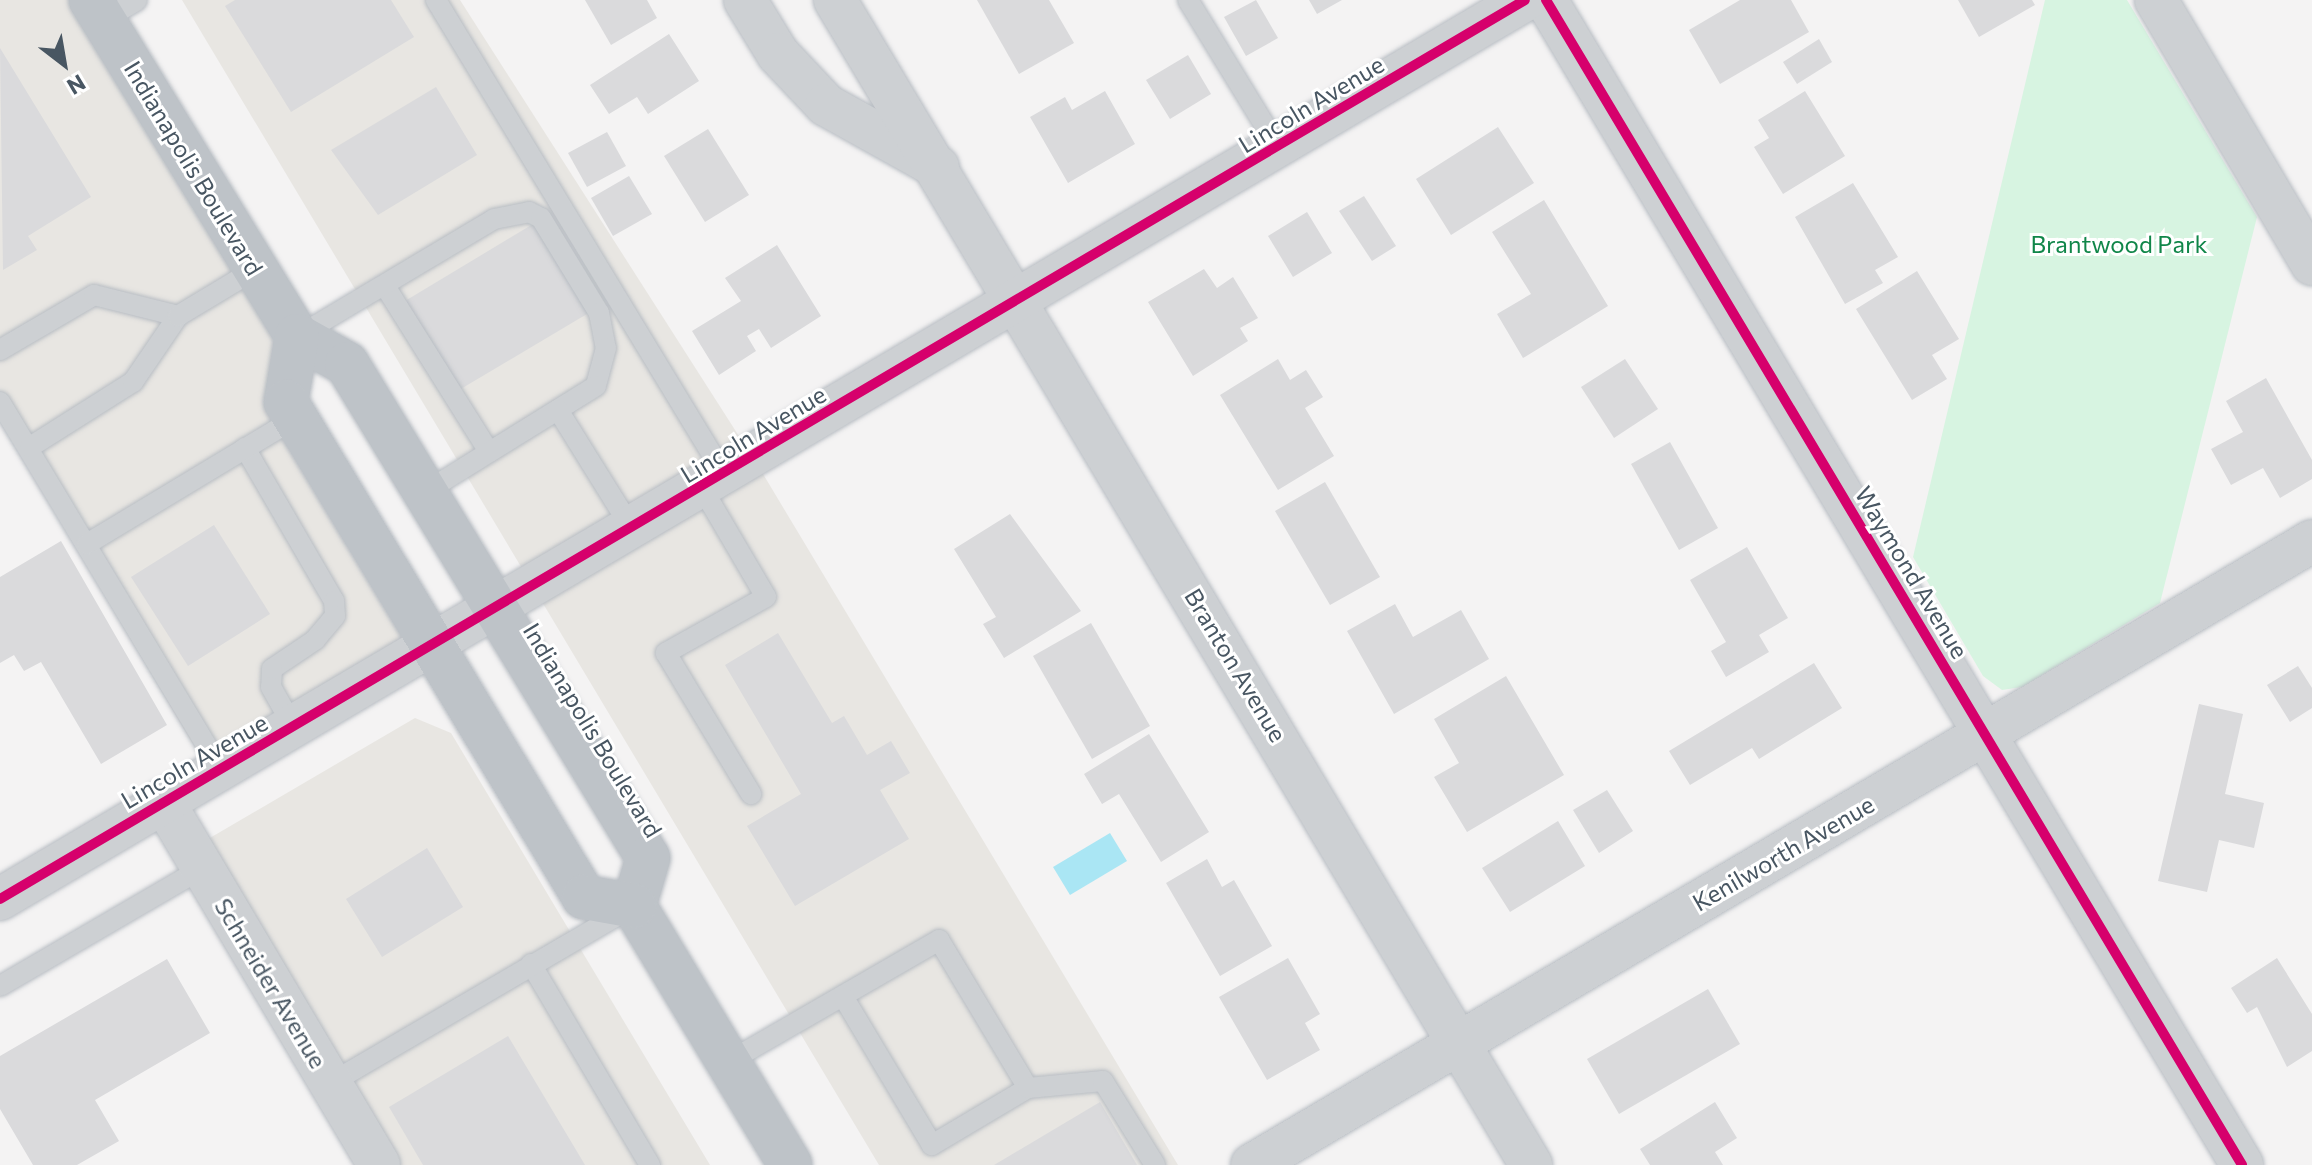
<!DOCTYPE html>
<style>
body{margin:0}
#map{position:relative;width:2312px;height:1165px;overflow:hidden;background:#f4f3f3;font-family:Commissioner,sans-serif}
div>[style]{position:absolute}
.commercial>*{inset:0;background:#e8e6e2}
.green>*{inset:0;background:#d7f4e1}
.water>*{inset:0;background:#aae6f4}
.building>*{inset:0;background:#dadadc}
.roads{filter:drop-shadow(0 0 2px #b8bdc3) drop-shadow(0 0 2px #b8bdc3)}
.lane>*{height:20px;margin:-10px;padding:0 10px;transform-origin:10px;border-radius:10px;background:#cdd0d3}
.street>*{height:42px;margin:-21px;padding:0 21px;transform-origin:21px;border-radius:21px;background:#cdd0d3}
.highway>*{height:44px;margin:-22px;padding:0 22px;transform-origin:22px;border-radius:22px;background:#bec3c8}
.cycleway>*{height:10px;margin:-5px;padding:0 5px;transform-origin:5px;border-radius:5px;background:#d6006c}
span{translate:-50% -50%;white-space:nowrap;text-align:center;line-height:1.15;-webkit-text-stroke:6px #fff;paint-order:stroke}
.street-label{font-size:24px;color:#485662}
.park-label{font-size:24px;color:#108649}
.north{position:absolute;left:24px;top:24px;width:80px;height:80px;-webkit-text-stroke:6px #fff;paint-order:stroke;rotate:149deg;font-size:22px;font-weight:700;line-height:32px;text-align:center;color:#485662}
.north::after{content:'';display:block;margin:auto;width:28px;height:36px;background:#485662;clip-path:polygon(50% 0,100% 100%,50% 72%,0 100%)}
</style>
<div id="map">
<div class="commercial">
<i style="clip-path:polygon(0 0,83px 0,289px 336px,279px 404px,422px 644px,207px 768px,0 418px)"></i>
<i style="clip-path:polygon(182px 0,460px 0,760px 469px,1178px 1165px,879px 1165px)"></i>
<i style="clip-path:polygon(415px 718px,451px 733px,710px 1165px,392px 1165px,203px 842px)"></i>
</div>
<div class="green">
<i style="clip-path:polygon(2045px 0,2127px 0,2257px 217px,2160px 603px,2022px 687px,2002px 690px,1983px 676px,1913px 557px)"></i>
</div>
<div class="water">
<i style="clip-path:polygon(1110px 833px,1127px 861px,1070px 895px,1053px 867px)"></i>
</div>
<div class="building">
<i style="clip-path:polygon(235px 0,391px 0,414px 37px,291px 112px,225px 6px)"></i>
<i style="clip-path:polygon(585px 0,647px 0,657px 18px,611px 45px)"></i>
<i style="clip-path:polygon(977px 0,1049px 0,1074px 43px,1019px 74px)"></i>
<i style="clip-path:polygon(1256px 0,1278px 38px,1246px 56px,1224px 17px)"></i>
<i style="clip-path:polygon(1309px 0,1342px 0,1317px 14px)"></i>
<i style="clip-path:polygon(1740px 0,1791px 0,1809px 32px,1720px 84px,1689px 30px)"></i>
<i style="clip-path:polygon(1958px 0,2032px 0,2035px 5px,1979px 37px)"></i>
<i style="clip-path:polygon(669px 34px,699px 81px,648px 114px,637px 97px,609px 114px,590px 85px)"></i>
<i style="clip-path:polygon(1819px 39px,1832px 62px,1797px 84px,1783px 62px)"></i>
<i style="clip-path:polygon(0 48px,91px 197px,28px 236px,37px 250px,3px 270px)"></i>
<i style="clip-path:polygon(1188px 55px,1211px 94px,1170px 119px,1146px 80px)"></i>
<i style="clip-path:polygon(436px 87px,477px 155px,378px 215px,331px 150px)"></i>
<i style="clip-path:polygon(1105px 91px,1135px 144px,1068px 183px,1030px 117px,1065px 97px,1072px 110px)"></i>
<i style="clip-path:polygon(1805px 91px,1845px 156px,1783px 194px,1754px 147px,1769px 138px,1758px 120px)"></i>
<i style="clip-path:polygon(1498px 127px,1534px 183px,1451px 235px,1416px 179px)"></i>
<i style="clip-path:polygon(708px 129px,749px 195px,705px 222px,664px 156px)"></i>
<i style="clip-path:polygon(607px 132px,626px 166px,587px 187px,568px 153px)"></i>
<i style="clip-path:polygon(629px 176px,652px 214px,613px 236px,591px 198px)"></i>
<i style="clip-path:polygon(1853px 183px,1898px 257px,1875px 270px,1883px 283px,1845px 304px,1795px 217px)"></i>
<i style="clip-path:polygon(1364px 196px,1396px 246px,1372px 261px,1339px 211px)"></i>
<i style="clip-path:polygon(1544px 200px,1608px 306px,1523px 358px,1497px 314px,1531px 294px,1492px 232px)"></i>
<i style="clip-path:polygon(1307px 212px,1332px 253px,1293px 277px,1268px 236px)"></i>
<i style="clip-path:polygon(538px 221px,592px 311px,459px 390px,405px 301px)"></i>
<i style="clip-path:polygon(777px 245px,821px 316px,771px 348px,759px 329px,747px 336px,756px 351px,719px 375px,692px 331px,741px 301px,725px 278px)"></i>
<i style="clip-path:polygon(1204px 269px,1217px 288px,1233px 277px,1258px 318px,1240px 328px,1248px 341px,1193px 376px,1148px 302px)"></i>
<i style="clip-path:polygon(1917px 271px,1959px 339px,1932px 355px,1947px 379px,1912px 400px,1856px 309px)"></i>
<i style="clip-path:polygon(1278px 359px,1290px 380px,1306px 370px,1323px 397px,1305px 408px,1334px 456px,1278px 490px,1220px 395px)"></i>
<i style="clip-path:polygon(1625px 359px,1658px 409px,1614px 438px,1581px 387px)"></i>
<i style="clip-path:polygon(2266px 378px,2312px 460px,2312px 479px,2280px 498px,2263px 468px,2231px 485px,2211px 449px,2243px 432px,2226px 401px)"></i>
<i style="clip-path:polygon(1670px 442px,1718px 528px,1679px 550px,1631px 464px)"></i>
<i style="clip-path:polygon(1325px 482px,1380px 577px,1330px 605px,1275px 511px)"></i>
<i style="clip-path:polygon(1010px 514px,1081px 611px,1004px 658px,983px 624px,996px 617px,954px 549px)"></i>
<i style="clip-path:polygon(214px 525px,270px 614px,188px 666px,131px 577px)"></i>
<i style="clip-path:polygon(61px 541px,167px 725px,101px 764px,41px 662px,24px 671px,14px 655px,0 663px,0 577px)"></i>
<i style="clip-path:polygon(1747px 547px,1788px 618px,1759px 635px,1769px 652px,1726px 677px,1711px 651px,1726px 642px,1690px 580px)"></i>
<i style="clip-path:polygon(1395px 604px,1413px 637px,1461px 610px,1489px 659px,1394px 714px,1347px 631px)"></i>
<i style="clip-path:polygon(1091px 623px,1150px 726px,1092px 759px,1033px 656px)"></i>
<i style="clip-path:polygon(778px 633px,832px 723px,844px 716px,867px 755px,891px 741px,910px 773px,880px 790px,909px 839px,795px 906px,747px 826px,801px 794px,725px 665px)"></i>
<i style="clip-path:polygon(1814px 663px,1842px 708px,1759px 759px,1752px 748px,1690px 785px,1669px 751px)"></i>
<i style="clip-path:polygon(2298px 666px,2312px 688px,2312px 708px,2290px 722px,2267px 685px)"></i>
<i style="clip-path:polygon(1506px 676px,1564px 775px,1467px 832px,1434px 777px,1459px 763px,1434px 719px)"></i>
<i style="clip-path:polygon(2199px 704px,2243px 714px,2225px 794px,2264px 803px,2254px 848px,2219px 840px,2207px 892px,2158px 881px)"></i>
<i style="clip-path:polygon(1149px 734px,1209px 832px,1161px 862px,1119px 794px,1102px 804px,1084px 774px)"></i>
<i style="clip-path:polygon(1607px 790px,1633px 831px,1599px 853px,1573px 810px)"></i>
<i style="clip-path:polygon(1558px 821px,1585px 866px,1510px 912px,1482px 868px)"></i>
<i style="clip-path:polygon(427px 848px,463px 907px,382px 957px,346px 899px)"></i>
<i style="clip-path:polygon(1207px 859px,1222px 887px,1234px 880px,1272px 946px,1220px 976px,1166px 883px)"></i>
<i style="clip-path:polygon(1288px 958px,1320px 1014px,1305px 1023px,1320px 1050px,1267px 1080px,1219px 997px)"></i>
<i style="clip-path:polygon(2277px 958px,2312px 1014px,2312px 1051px,2287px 1067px,2257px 1007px,2247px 1013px,2231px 988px)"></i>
<i style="clip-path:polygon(167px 959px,210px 1033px,95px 1100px,119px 1141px,77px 1165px,33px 1165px,0 1109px,0 1056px)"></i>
<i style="clip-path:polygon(1708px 989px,1740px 1044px,1619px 1114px,1587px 1059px)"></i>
<i style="clip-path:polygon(508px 1036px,585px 1165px,423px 1165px,389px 1107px)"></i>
<i style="clip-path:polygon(1100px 1102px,1137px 1165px,994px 1165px)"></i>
<i style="clip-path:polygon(1715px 1102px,1737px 1138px,1715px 1152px,1723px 1165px,1650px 1165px,1640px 1149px)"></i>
</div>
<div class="roads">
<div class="lane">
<i style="left:436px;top:0;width:555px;rotate:58.72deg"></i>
<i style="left:1188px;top:0;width:172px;rotate:58.5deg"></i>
<i style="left:103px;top:20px;width:39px;rotate:-30deg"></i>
<i style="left:385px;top:286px;width:196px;rotate:57.9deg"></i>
<i style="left:298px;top:336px;width:228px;rotate:-30.8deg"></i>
<i style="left:494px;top:219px;width:36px;rotate:-11deg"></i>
<i style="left:529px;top:212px;width:13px;rotate:27deg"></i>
<i style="left:541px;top:218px;width:111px;rotate:58.6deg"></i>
<i style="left:599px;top:313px;width:36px;rotate:79deg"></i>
<i style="left:606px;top:348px;width:39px;rotate:105deg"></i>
<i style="left:596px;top:386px;width:201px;rotate:148.2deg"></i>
<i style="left:0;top:350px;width:109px;rotate:-30.3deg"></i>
<i style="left:94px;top:295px;width:87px;rotate:14deg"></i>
<i style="left:0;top:402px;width:427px;rotate:59deg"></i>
<i style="left:558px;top:410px;width:140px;rotate:58.1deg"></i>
<i style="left:30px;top:447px;width:122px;rotate:-32.3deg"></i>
<i style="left:133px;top:382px;width:80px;rotate:-55.7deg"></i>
<i style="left:178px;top:316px;width:91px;rotate:-31.1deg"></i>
<i style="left:245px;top:448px;width:177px;rotate:59.8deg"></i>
<i style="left:334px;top:601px;width:15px;rotate:86deg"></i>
<i style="left:335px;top:616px;width:31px;rotate:130deg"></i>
<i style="left:315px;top:640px;width:52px;rotate:146deg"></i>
<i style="left:272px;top:669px;width:18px;rotate:93deg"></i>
<i style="left:271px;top:687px;width:45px;rotate:60.6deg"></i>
<i style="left:702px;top:488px;width:126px;rotate:59.6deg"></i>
<i style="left:766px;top:597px;width:115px;rotate:150.8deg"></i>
<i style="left:666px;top:653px;width:165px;rotate:58.9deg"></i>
<i style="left:87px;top:544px;width:244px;rotate:-31.1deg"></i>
<i style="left:531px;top:964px;width:234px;rotate:59.4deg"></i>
<i style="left:0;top:986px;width:235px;rotate:-30.2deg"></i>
<i style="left:728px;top:1062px;width:244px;rotate:-30deg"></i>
<i style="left:939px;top:940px;width:173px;rotate:59deg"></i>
<i style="left:1028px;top:1088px;width:112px;rotate:149.3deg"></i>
<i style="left:932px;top:1145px;width:171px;rotate:-120.9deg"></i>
<i style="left:331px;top:1083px;width:343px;rotate:-30.3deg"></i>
<i style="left:1028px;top:1088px;width:75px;rotate:-5.3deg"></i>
<i style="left:1103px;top:1081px;width:99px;rotate:58.2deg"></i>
</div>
<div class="street">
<i style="left:745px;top:0;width:63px;rotate:58.6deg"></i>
<i style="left:778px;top:54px;width:70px;rotate:46.7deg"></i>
<i style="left:826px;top:105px;width:128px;rotate:29deg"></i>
<i style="left:835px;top:0;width:1357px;rotate:59.14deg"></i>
<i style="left:1546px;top:0;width:1357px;rotate:59.14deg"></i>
<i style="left:2156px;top:0;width:307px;rotate:59.4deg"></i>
<i style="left:163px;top:801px;width:423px;rotate:59.3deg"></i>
<i style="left:0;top:899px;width:1770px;rotate:-30.52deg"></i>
<i style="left:1252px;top:1165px;width:1230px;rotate:-30.48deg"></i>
</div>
<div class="highway">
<i style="left:91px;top:0;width:394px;rotate:58.5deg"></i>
<i style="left:297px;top:336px;width:57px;rotate:29.2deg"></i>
<i style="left:347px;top:364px;width:578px;rotate:58.65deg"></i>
<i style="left:648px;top:858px;width:50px;rotate:106.3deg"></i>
<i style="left:634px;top:906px;width:302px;rotate:58.9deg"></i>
<i style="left:297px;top:336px;width:67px;rotate:99.5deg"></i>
<i style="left:286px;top:402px;width:578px;rotate:58.95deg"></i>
<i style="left:584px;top:897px;width:51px;rotate:10.2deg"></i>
</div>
</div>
<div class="cycleway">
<i style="left:1546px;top:0;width:1357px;rotate:59.14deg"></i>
<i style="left:0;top:899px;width:1770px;rotate:-30.52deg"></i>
</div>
<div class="street-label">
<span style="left:1311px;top:104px;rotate:-31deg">Lincoln Avenue</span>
<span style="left:194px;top:168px;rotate:59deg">Indianapolis Boulevard</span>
<span style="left:753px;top:434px;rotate:-31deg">Lincoln Avenue</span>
<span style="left:1912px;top:572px;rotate:59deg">Waymond Avenue</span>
<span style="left:1236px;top:665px;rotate:59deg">Branton Avenue</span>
<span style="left:593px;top:730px;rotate:59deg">Indianapolis Boulevard</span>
<span style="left:194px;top:761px;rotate:-30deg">Lincoln Avenue</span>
<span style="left:1783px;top:853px;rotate:-30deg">Kenilworth Avenue</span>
<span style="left:271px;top:983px;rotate:59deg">Schneider Avenue</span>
</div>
<div class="park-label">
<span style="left:2119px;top:244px">Brantwood Park</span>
</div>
<div class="north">N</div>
</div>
